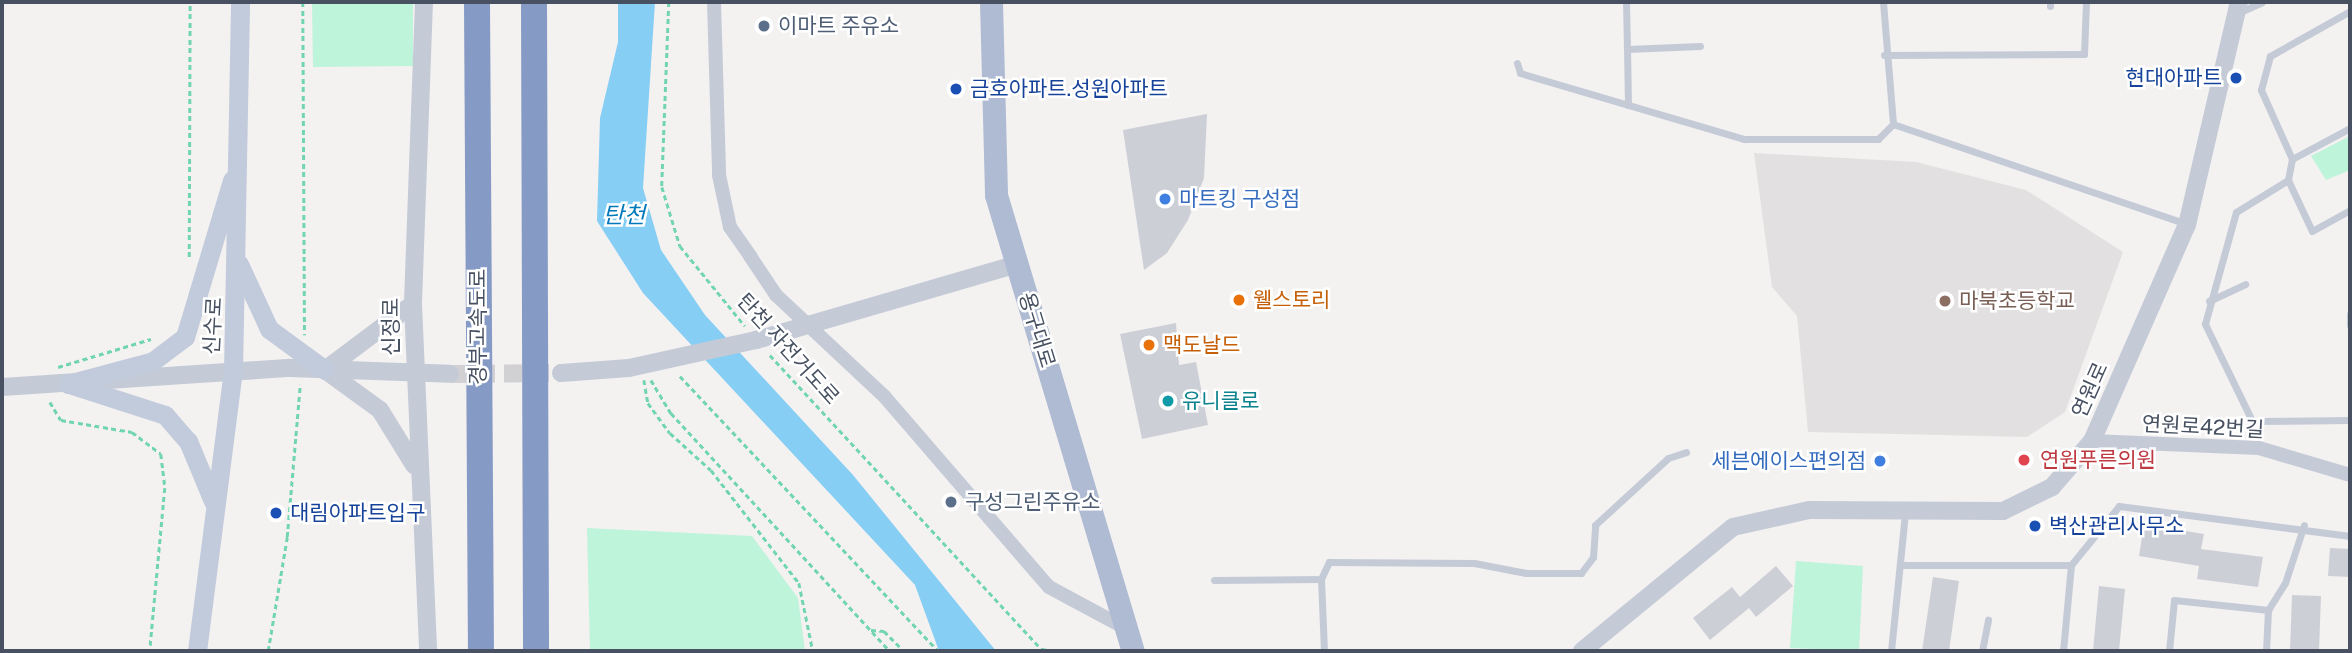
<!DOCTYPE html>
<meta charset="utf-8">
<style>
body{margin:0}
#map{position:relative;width:2352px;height:653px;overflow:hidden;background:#f4f1f1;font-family:"Public Sans","Noto Sans KR",sans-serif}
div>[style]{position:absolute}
.education>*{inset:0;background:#e2e0e0}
.green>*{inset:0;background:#bdf4da}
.water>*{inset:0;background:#86cef4}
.building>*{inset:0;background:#cdcfd7}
.tertiary-tunnel>*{height:18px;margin-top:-9px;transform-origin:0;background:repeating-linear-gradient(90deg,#d1d1d4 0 18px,transparent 0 27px)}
.path>*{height:2.5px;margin-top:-1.25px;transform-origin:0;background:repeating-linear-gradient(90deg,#71d5b2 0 5px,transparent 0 8.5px)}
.service>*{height:7px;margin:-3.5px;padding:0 3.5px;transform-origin:3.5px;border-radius:3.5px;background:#c4cbd7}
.minor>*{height:14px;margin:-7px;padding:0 7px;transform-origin:7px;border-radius:7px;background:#c4cbd7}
.tertiary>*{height:18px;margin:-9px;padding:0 9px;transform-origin:9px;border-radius:9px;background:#c4cbd7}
.secondary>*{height:19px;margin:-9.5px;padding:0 9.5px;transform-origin:9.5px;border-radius:9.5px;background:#c2cbdb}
.primary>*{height:23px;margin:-11.5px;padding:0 11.5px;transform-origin:11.5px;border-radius:11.5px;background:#afbbd2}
.motorway>*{height:26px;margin:-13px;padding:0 13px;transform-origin:13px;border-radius:13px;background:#859ac4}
.dots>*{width:19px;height:19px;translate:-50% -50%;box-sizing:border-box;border:4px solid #fff;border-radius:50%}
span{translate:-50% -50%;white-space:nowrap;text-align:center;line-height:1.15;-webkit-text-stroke:5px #fff;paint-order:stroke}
.service-label{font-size:21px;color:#4e5e75}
.left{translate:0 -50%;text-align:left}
.transit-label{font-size:21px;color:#164399}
.right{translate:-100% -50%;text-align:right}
.shop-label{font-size:21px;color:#366cbe}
.food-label{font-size:21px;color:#c56008}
.education-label{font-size:21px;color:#785e54}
.street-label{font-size:21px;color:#475161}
.culture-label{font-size:21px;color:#0d838f}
.health-label{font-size:21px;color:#be3a42}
.water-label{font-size:23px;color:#0079bb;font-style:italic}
.frame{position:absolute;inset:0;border:4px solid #475161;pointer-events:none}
</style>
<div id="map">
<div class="education">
<i style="clip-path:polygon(1754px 153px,1916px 162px,2026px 190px,2123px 252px,2065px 412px,2027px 437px,1808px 432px,1797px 316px,1772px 287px)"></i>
</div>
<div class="green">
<i style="clip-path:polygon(312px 2px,413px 2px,413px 66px,313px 67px)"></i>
<i style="clip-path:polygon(2350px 136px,2350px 170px,2326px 180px,2311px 156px)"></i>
<i style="clip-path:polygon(587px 528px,752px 536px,798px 598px,805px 651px,590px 651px)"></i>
<i style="clip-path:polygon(1796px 561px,1863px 566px,1859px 651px,1790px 648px)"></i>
</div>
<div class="water">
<i style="clip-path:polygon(618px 2px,655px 2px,643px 188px,661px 250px,705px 315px,853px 475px,996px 651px,939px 651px,915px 585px,643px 293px,597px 221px,600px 118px,618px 42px)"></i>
</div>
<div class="building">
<i style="clip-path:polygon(1207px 114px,1204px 178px,1188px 220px,1167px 253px,1144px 270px,1123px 130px)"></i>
<i style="clip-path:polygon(1176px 323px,1179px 365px,1196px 362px,1208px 425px,1142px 439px,1120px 334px)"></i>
<i style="clip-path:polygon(2144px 524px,2204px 534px,2201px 549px,2263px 557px,2258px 587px,2197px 579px,2199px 566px,2139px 556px)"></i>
<i style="clip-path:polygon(2330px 548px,2350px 549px,2350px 577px,2328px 576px)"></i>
<i style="clip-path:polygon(1776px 566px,1793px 586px,1756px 617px,1749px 608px,1710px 640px,1693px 618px,1732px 587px,1740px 597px)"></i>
<i style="clip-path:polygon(1933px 577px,1959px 581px,1949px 651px,1922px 651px)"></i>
<i style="clip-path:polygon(2099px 586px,2125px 589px,2119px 651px,2093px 651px)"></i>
<i style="clip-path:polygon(2292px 595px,2321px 596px,2319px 651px,2290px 651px)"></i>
</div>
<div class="tertiary-tunnel">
<i style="left:450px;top:374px;width:111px;rotate:-0.5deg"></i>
</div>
<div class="path">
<i style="left:303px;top:2px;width:333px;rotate:89.7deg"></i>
<i style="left:669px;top:2px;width:185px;rotate:92.2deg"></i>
<i style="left:662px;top:187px;width:62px;rotate:73deg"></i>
<i style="left:680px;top:246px;width:103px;rotate:50.9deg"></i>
<i style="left:189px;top:257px;width:255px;rotate:-89.8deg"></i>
<i style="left:770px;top:355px;width:403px;rotate:47.3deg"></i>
<i style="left:58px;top:367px;width:97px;rotate:-16.8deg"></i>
<i style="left:680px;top:376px;width:377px;rotate:46.8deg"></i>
<i style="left:644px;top:380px;width:23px;rotate:80deg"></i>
<i style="left:648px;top:403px;width:37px;rotate:54deg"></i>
<i style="left:670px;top:433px;width:55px;rotate:42.1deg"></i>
<i style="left:711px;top:470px;width:143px;rotate:52.1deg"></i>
<i style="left:799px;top:583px;width:69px;rotate:78.4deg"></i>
<i style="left:651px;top:380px;width:39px;rotate:59deg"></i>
<i style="left:671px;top:413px;width:323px;rotate:47.4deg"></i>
<i style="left:50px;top:402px;width:21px;rotate:59deg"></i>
<i style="left:61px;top:420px;width:72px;rotate:9.6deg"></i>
<i style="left:132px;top:432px;width:36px;rotate:37deg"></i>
<i style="left:161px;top:454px;width:34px;rotate:83deg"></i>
<i style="left:165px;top:488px;width:164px;rotate:95.3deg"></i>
<i style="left:871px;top:630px;width:13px;rotate:4deg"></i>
<i style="left:884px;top:631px;width:28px;rotate:45deg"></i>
<i style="left:1042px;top:649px;width:10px;rotate:11deg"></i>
<i style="left:268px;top:651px;width:116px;rotate:-80.5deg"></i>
<i style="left:287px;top:537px;width:153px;rotate:-85.1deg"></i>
</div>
<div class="service">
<i style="left:1626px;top:2px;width:47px;rotate:88.8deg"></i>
<i style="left:1883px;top:2px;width:122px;rotate:85.3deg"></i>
<i style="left:1893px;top:124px;width:310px;rotate:18.8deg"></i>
<i style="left:2050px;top:2px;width:4px;rotate:90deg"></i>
<i style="left:2350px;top:11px;width:92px;rotate:150.6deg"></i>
<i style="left:2270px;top:56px;width:35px;rotate:105deg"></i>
<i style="left:2261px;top:90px;width:76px;rotate:65.8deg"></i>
<i style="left:2292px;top:159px;width:21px;rotate:101deg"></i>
<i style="left:2288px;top:180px;width:56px;rotate:64.8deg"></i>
<i style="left:2312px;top:231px;width:43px;rotate:-28.9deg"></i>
<i style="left:2240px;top:12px;width:24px;rotate:-24deg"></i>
<i style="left:1884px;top:55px;width:200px;rotate:-0.3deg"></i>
<i style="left:2084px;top:54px;width:52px;rotate:-87.8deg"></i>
<i style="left:1517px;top:63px;width:10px;rotate:73deg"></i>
<i style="left:1520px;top:73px;width:234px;rotate:16.4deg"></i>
<i style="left:1744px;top:139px;width:134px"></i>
<i style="left:1878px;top:139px;width:21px;rotate:-45deg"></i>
<i style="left:1628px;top:105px;width:56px;rotate:-91deg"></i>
<i style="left:1627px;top:49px;width:73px;rotate:-2.4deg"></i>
<i style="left:2292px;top:159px;width:66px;rotate:-28.1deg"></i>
<i style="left:2288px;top:180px;width:61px;rotate:148.4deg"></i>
<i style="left:2236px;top:212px;width:116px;rotate:105.5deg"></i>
<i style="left:2205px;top:324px;width:108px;rotate:64.1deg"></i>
<i style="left:2252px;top:421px;width:98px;rotate:-0.6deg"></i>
<i style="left:2209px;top:301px;width:40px;rotate:-25deg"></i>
<i style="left:2350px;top:314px;width:11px;rotate:90deg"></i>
<i style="left:1900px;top:565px;width:171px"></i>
<i style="left:2071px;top:565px;width:76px;rotate:-50.9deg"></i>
<i style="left:2119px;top:506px;width:233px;rotate:7.4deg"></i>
<i style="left:1214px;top:580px;width:107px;rotate:-0.5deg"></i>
<i style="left:1324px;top:651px;width:72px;rotate:-92.4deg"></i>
<i style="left:1321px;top:579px;width:19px;rotate:-65deg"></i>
<i style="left:1329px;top:562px;width:145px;rotate:0.4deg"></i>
<i style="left:1474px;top:563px;width:53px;rotate:10.9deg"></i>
<i style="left:1526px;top:573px;width:55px"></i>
<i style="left:1581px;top:573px;width:20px;rotate:-53deg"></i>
<i style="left:1593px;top:557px;width:32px;rotate:-86deg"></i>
<i style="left:1595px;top:525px;width:99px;rotate:-42.5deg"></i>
<i style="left:1668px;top:458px;width:19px;rotate:-18deg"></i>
<i style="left:1891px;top:651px;width:139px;rotate:-84.2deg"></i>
<i style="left:1982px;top:651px;width:32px;rotate:-79deg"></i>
<i style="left:2063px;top:651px;width:86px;rotate:-84.7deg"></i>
<i style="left:2169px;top:651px;width:51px;rotate:-84.4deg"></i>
<i style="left:2174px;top:600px;width:95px;rotate:6.1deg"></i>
<i style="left:2266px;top:651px;width:41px;rotate:-87.2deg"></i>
<i style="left:2268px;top:610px;width:32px;rotate:-58deg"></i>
<i style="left:2285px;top:583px;width:61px;rotate:-71.9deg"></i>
</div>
<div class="minor">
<i style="left:714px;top:2px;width:173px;rotate:88.3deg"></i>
<i style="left:719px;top:175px;width:53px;rotate:78.1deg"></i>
<i style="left:730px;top:227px;width:35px;rotate:55deg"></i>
<i style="left:750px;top:256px;width:47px;rotate:56.3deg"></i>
<i style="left:776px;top:295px;width:148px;rotate:43.1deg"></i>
<i style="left:884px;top:396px;width:252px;rotate:49.2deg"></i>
<i style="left:1049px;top:587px;width:91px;rotate:28.3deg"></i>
<i style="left:2092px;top:441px;width:167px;rotate:2.4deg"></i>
<i style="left:2259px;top:448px;width:95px;rotate:16.5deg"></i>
</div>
<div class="tertiary">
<i style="left:424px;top:2px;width:302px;rotate:92.1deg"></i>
<i style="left:413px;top:304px;width:347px;rotate:87.5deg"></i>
<i style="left:325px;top:370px;width:68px;rotate:36deg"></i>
<i style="left:380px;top:410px;width:65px;rotate:58.3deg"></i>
<i style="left:325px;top:370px;width:110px;rotate:-36.9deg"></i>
<i style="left:561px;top:373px;width:68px;rotate:-4.2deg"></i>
<i style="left:629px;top:368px;width:130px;rotate:-12.4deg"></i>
<i style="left:756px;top:340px;width:272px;rotate:-16.2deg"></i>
<i style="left:2px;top:387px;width:289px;rotate:-3.8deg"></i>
<i style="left:290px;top:368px;width:160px;rotate:2.1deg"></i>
<i style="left:1582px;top:651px;width:195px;rotate:-39.4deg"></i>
<i style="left:1733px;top:527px;width:78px;rotate:-12.6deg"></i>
<i style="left:1809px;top:510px;width:194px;rotate:0.3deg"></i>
<i style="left:2003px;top:511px;width:55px;rotate:-26.1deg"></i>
<i style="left:2052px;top:487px;width:61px;rotate:-49deg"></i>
<i style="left:2092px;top:441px;width:236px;rotate:-66.3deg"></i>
<i style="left:2187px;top:225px;width:229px;rotate:-76.9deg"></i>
</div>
<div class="secondary">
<i style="left:239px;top:264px;width:72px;rotate:65.2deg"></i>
<i style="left:269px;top:329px;width:69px;rotate:36.2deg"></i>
<i style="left:68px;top:384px;width:88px;rotate:-15.1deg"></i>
<i style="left:153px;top:361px;width:40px;rotate:-37deg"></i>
<i style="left:185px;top:337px;width:164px;rotate:-73.3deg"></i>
<i style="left:69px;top:384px;width:101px;rotate:17.9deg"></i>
<i style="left:165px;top:415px;width:35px;rotate:49deg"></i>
<i style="left:188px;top:441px;width:65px;rotate:67.4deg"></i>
<i style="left:197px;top:651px;width:282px;rotate:-82.7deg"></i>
<i style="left:233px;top:371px;width:369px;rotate:-88.9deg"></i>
</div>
<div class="primary">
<i style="left:991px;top:2px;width:193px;rotate:88.5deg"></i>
<i style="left:996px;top:195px;width:476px;rotate:73.3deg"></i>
</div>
<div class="motorway">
<i style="left:477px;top:2px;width:649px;rotate:89.65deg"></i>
<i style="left:534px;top:2px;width:649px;rotate:89.82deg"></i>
</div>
<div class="dots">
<i style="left:764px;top:26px;background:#5c6f8a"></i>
<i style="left:2236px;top:78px;background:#1a4fb4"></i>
<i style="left:956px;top:89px;background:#1a4fb4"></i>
<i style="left:1165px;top:199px;background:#3f7fe0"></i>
<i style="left:1239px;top:300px;background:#e8710a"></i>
<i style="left:1945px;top:301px;background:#8d6e63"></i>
<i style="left:1149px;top:345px;background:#e8710a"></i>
<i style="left:1168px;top:401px;background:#0f9aa8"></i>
<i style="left:2024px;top:460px;background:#e0444e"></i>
<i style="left:1880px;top:461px;background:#3f7fe0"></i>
<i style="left:951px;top:502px;background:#5c6f8a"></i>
<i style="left:276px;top:513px;background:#1a4fb4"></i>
<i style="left:2035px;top:526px;background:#1a4fb4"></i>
</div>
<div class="service-label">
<span class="left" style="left:778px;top:26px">이마트 주유소</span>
<span class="left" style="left:965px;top:502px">구성그린주유소</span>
</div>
<div class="transit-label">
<span class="right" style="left:2222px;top:78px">현대아파트</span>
<span class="left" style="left:970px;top:89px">금호아파트.성원아파트</span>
<span class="left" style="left:290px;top:513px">대림아파트입구</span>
<span class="left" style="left:2049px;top:526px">벽산관리사무소</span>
</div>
<div class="shop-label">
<span class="left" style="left:1179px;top:199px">마트킹 구성점</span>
<span class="right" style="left:1866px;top:461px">세븐에이스편의점</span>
</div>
<div class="food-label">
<span class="left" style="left:1253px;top:300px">웰스토리</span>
<span class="left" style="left:1163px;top:345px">맥도날드</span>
</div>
<div class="education-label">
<span class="left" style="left:1959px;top:301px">마북초등학교</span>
</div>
<div class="street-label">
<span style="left:213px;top:326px;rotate:-87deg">신수로</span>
<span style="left:391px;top:327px;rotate:-90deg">신정로</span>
<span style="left:478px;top:327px;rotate:-90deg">경부고속도로</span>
<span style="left:1037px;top:330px;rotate:73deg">용구대로</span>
<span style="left:788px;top:349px;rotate:48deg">탄천 자전거도로</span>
<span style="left:2090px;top:390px;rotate:-66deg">연원로</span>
<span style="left:2203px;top:427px;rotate:3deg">연원로42번길</span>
</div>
<div class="culture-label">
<span class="left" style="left:1182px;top:401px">유니클로</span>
</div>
<div class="health-label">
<span class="left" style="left:2040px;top:460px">연원푸른의원</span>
</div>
<div class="water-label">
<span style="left:624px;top:215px">탄천</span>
</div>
<div class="frame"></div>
</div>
